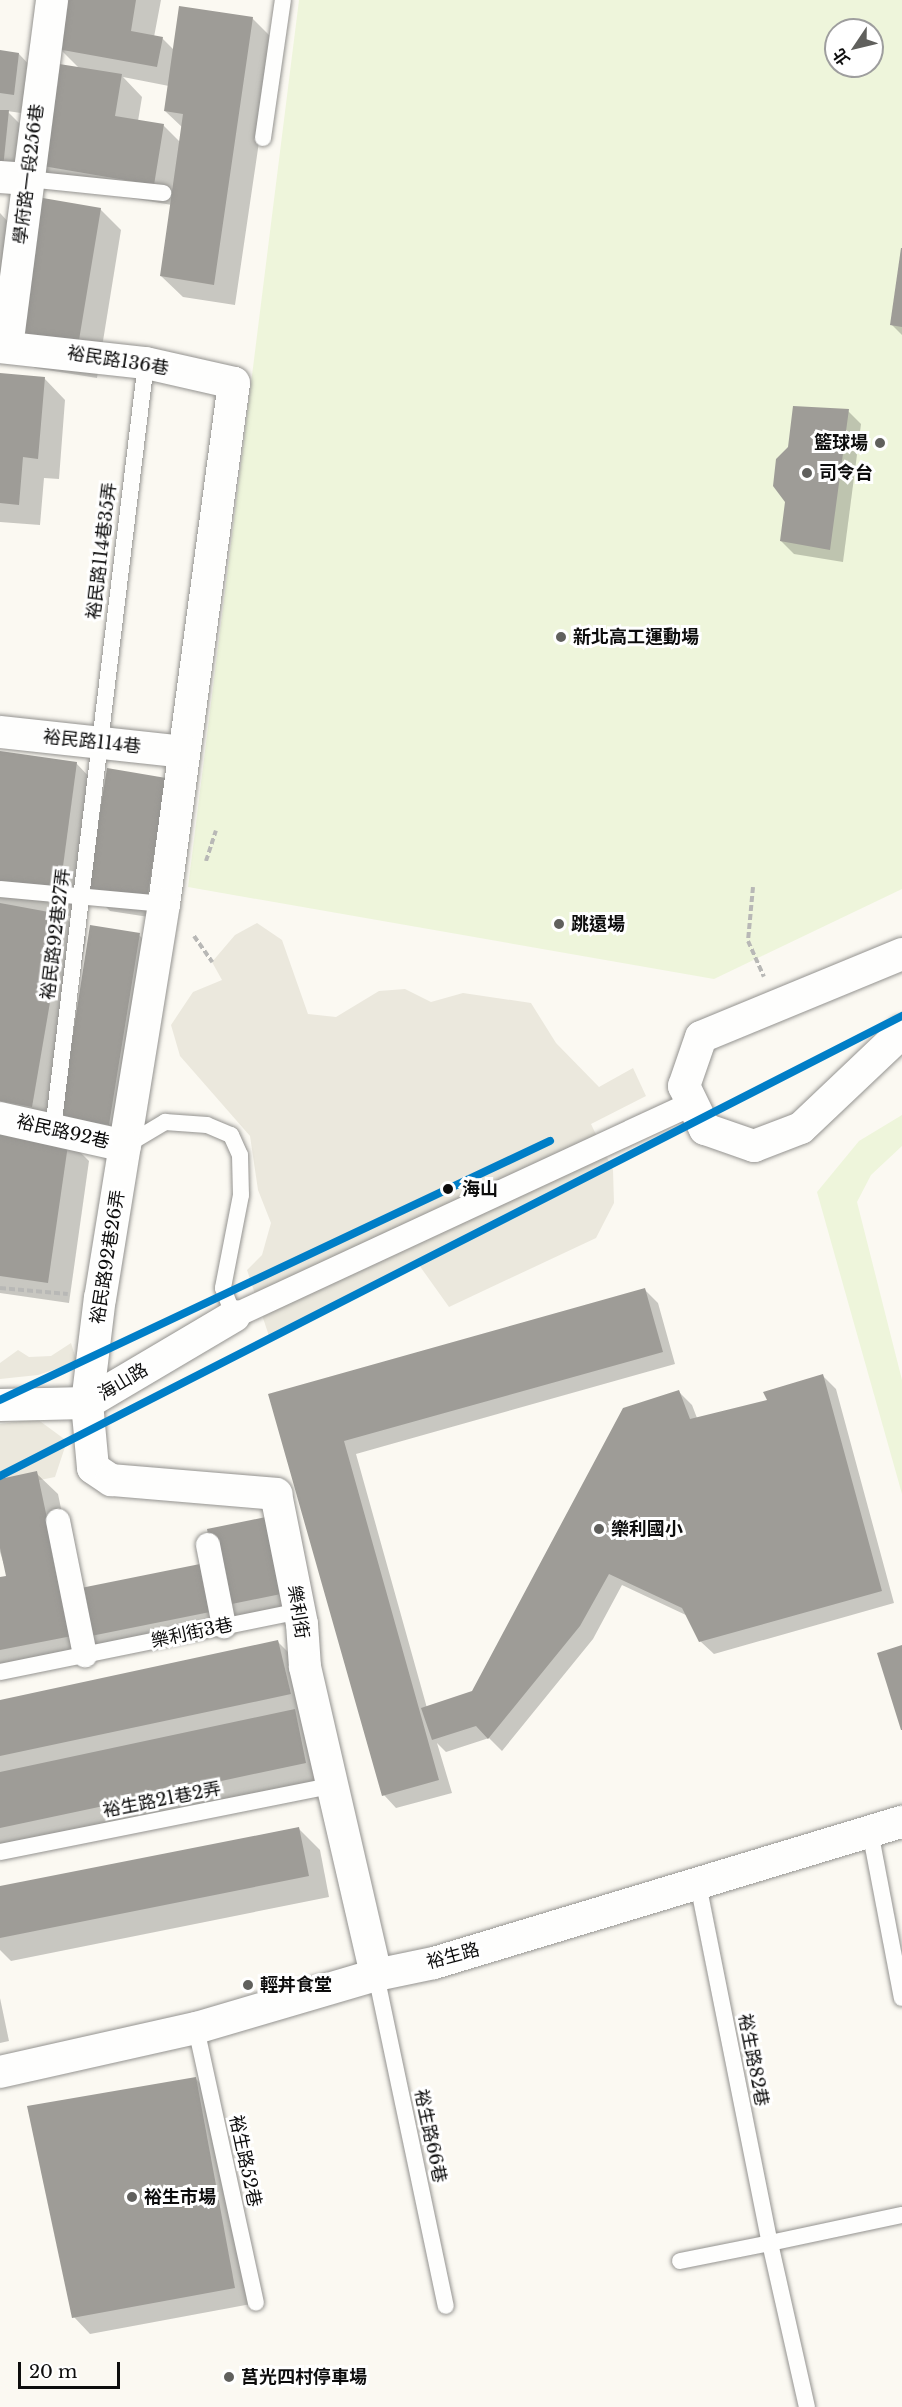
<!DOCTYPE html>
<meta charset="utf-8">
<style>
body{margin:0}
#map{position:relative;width:902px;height:2407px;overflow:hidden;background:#fbf9f2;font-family:"Libre Baskerville","Noto Sans TC",serif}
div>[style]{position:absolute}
.pitch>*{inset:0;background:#eef5db}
.plaza>*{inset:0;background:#ebe8dd}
.shadow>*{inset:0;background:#0003}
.building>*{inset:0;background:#9e9c97}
.path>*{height:4px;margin-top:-2px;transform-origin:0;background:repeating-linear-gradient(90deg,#b8b8b6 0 6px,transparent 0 9px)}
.roads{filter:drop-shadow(0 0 2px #949390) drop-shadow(0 0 2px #949390)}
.service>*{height:16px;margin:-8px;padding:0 8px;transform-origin:8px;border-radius:8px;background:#fefefd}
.pedestrian>*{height:24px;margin:-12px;padding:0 12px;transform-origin:12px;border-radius:12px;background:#fefefd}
.minor>*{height:32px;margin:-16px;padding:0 16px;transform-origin:16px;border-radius:16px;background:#fefefd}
.metro-1>*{height:8px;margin:-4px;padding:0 4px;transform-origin:4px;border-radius:4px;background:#007ec7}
.dots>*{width:16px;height:16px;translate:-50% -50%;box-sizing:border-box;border:3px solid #fff;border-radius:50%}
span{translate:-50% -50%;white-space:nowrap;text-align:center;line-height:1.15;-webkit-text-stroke:6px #fff;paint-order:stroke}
.street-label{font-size:18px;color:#0d0d0d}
.poi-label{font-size:18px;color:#0d0d0d;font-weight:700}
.right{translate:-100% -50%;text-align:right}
.left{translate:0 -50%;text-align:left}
.stop-label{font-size:18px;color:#0d0d0d;font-weight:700}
.north{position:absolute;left:824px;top:18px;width:60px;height:60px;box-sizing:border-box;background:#fff;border:2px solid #9e9e9e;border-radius:50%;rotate:235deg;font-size:16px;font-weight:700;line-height:24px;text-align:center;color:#0d0d0d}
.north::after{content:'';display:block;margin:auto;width:21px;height:27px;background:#60605d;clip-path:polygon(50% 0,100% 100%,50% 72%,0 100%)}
.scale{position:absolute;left:18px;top:2362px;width:102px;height:27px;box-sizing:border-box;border:3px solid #0d0d0d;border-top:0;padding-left:8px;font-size:18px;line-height:21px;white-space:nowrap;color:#0d0d0d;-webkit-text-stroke:4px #fff;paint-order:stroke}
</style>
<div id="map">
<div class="pitch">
<i style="clip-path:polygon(evenodd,299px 0,902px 0,902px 889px,714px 979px,188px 887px,299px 0,836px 30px,872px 30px,872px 66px,836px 66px,836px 30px)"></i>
<i style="clip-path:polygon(902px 1115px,902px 1146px,871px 1175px,857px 1202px,902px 1380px,902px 1494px,817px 1192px,859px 1141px)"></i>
</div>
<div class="plaza">
<i style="clip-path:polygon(257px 923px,282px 940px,308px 1014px,336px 1017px,379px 991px,405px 989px,431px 1002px,463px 993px,531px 1003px,556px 1043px,599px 1087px,633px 1068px,646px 1096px,591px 1124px,613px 1170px,614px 1203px,596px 1238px,449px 1307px,419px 1265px,269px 1336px,247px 1270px,262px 1255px,271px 1223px,258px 1190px,250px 1136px,180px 1056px,171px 1025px,193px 992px,222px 980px,212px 962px,235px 935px)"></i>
<i style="clip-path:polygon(71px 1343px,77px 1362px,38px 1375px,0 1379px,0 1363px,18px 1350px,29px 1357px,51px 1356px)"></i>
<i style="clip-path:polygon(37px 1419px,67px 1441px,55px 1477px,0 1488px,0 1424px)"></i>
</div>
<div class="shadow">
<i style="clip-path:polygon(evenodd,68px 0,161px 0,154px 37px,162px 38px,174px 50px,252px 18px,274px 40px,235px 305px,183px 297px,161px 276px,172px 205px,60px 186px,38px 165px,80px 69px,59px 48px,68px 0,123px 77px,169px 86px,165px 111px,183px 128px,181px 143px,163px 125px,138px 121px,142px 97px,123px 77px)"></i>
<i style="clip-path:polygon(0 51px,19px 54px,40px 76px,35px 115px,7px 111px,29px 133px,24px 188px,0 186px)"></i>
<i style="clip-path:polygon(100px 209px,121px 230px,97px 378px,35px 368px,14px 347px)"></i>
<i style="clip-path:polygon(0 213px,12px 226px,0 279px)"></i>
<i style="clip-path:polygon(902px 249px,902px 335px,891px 324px)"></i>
<i style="clip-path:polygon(0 375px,44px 378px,65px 400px,59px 479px,44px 478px,40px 525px,0 522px)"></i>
<i style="clip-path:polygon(848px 411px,861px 424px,843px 562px,794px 554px,781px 541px)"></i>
<i style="clip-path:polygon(0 752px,76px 763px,97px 785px,80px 917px,63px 915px,86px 938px,53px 1128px,0 1118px)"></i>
<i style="clip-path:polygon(165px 779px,168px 920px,110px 911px,89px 890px)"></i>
<i style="clip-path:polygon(139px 935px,160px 956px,130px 1146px,83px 1138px)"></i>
<i style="clip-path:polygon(0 1130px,68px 1140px,89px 1161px,69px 1303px,0 1293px)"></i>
<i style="clip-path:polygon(645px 1290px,658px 1303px,675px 1364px,356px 1454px,427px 1708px,473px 1692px,679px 1392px,692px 1405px,697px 1418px,769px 1401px,823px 1376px,836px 1389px,894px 1603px,714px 1654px,700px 1641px,688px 1616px,622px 1585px,593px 1639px,502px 1751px,489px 1738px,446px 1752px,437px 1743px,452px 1793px,396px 1808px,384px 1795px,270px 1395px)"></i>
<i style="clip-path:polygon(36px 1473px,58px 1494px,78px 1590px,199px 1566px,265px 1519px,302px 1616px,230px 1633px,0 1676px,0 1579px,8px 1577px,0 1552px,0 1481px)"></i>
<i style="clip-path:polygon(278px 1642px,299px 1663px,327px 1784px,0 1850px,0 1701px)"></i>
<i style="clip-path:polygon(298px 1828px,320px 1850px,329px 1897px,11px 1961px,0 1950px,0 1888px)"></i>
<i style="clip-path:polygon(0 1998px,9px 2041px,0 2043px)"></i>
<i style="clip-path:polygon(196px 2079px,212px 2095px,251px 2304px,90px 2334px,74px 2317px)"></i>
</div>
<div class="building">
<i style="clip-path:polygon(66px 0,136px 0,131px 31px,163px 37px,157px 67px,57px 49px)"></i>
<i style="clip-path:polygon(179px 6px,253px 17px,214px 285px,160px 276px,183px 114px,164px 111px)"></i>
<i style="clip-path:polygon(0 50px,19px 53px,14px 95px,0 93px)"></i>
<i style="clip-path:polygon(53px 63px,122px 74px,115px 116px,164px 124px,154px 185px,37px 165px)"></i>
<i style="clip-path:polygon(0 110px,9px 110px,3px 168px,0 167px)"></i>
<i style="clip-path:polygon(37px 197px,101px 208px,76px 358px,12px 347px)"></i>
<i style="clip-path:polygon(901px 248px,902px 248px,902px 327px,890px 325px)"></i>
<i style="clip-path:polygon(0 373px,45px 377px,38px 459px,23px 457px,19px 505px,0 503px)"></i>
<i style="clip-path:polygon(793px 406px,849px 409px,830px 550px,780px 541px,785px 502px,773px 486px,776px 459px,788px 447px)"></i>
<i style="clip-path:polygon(0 751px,77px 762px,59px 896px,0 888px)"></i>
<i style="clip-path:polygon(107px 768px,166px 778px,147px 899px,87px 890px)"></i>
<i style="clip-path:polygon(0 903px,65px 915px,32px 1107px,0 1101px)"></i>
<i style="clip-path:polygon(90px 925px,140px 933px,109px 1125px,60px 1117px)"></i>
<i style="clip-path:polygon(0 1128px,69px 1138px,48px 1283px,0 1276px)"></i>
<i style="clip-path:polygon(645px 1288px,663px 1352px,344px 1441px,439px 1780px,382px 1796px,268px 1394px)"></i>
<i style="clip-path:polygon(823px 1374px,882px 1591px,699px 1642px,682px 1608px,609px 1574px,580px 1626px,488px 1739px,476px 1726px,432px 1740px,421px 1708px,472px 1691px,623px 1408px,679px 1390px,690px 1419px,767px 1400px,763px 1392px)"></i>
<i style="clip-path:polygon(37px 1471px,72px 1636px,0 1650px,0 1577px,6px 1576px,0 1548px,0 1479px)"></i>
<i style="clip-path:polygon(266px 1517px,281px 1594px,222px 1606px,207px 1529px)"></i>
<i style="clip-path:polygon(200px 1564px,210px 1612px,81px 1638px,71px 1590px)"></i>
<i style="clip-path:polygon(278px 1640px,291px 1694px,0 1756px,0 1700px)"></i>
<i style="clip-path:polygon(902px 1645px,902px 1730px,901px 1730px,877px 1653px)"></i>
<i style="clip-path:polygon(295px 1709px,306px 1763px,0 1828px,0 1772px)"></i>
<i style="clip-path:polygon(299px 1827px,309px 1876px,0 1938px,0 1886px)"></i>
<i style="clip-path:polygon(196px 2077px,235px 2288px,72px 2318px,27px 2106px)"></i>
</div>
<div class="path">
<i style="left:206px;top:861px;width:32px;rotate:-72deg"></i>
<i style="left:753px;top:887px;width:54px;rotate:95.3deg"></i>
<i style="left:748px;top:941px;width:39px;rotate:66deg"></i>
<i style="left:194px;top:936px;width:32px;rotate:55deg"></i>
<i style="left:0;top:1288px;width:68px;rotate:5deg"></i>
</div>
<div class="roads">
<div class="service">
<i style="left:263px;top:138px;width:139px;rotate:-81.8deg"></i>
<i style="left:28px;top:179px;width:136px;rotate:5.9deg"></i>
<i style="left:0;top:889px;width:165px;rotate:5.2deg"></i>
<i style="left:53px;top:1129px;width:772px;rotate:-83.08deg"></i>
<i style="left:125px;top:1146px;width:47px;rotate:-31deg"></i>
<i style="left:165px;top:1122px;width:42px;rotate:4.1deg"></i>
<i style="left:207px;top:1125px;width:26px;rotate:23deg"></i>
<i style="left:231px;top:1135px;width:22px;rotate:66deg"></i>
<i style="left:240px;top:1155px;width:40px;rotate:88.6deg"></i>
<i style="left:241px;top:1195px;width:95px;rotate:101deg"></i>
<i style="left:223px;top:1288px;width:30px;rotate:69deg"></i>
<i style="left:0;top:1672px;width:305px;rotate:-11.5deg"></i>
<i style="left:870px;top:1831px;width:170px;rotate:79.2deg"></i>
<i style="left:0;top:1852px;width:338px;rotate:-11.3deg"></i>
<i style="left:698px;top:1884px;width:366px;rotate:78.7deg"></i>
<i style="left:770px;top:2243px;width:135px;rotate:-12deg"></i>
<i style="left:376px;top:1975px;width:338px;rotate:78.1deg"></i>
<i style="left:196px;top:2028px;width:281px;rotate:77.7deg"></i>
<i style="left:680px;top:2261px;width:92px;rotate:-11.3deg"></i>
<i style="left:770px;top:2243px;width:168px;rotate:77.3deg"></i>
</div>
<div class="pedestrian">
<i style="left:234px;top:1316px;width:506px;rotate:-24.89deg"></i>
<i style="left:58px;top:1521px;width:137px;rotate:78.6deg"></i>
<i style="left:208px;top:1545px;width:83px;rotate:78.8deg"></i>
</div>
<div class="minor">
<i style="left:0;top:177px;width:28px;rotate:4deg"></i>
<i style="left:0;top:347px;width:147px;rotate:6.3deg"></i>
<i style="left:146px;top:363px;width:90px;rotate:12.8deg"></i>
<i style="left:234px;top:383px;width:526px;rotate:97.65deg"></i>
<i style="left:164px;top:904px;width:398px;rotate:99.2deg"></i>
<i style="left:100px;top:1297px;width:107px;rotate:97deg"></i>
<i style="left:87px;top:1403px;width:65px;rotate:84.7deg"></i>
<i style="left:93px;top:1468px;width:22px;rotate:34deg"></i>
<i style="left:111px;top:1480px;width:166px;rotate:4.8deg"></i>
<i style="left:276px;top:1494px;width:133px;rotate:78.7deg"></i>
<i style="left:302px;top:1624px;width:43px;rotate:86deg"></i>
<i style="left:305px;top:1667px;width:316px;rotate:77deg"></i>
<i style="left:7px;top:347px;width:350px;rotate:-82.6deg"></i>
<i style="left:0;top:732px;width:185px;rotate:6.2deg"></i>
<i style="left:902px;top:954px;width:217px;rotate:157.6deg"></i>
<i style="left:701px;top:1037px;width:52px;rotate:109.1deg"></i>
<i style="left:684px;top:1086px;width:48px;rotate:64deg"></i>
<i style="left:705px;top:1129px;width:52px;rotate:19.1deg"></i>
<i style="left:754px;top:1146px;width:50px;rotate:-21deg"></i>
<i style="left:801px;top:1128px;width:139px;rotate:-43.5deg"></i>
<i style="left:0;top:1118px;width:128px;rotate:12.6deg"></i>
<i style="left:0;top:1405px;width:87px;rotate:-1.3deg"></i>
<i style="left:87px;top:1403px;width:171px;rotate:-30.6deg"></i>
<i style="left:0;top:2072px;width:201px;rotate:-12.7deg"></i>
<i style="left:196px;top:2028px;width:188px;rotate:-16.4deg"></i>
<i style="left:376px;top:1975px;width:59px;rotate:-11.7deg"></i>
<i style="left:434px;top:1963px;width:489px;rotate:-16.8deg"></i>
</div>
</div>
<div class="metro-1">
<i style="left:0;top:1400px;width:608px;rotate:-25.22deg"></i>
<i style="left:0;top:1476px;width:1013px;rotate:-27.02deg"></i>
</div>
<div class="dots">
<i style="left:880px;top:443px;background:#60605d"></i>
<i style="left:807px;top:473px;background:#60605d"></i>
<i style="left:561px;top:637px;background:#60605d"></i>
<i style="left:559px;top:924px;background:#60605d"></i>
<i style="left:448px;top:1189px;background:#0d0d0d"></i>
<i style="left:599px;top:1529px;background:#60605d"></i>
<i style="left:248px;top:1985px;background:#60605d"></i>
<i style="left:132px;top:2197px;background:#60605d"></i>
<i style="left:229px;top:2377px;background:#60605d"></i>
</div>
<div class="street-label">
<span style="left:29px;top:174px;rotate:-83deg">學府路一段256巷</span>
<span style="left:118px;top:361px;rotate:9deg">裕民路136巷</span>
<span style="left:102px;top:551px;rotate:-83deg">裕民路114巷35弄</span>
<span style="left:92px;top:742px;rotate:6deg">裕民路114巷</span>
<span style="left:56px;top:934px;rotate:-83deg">裕民路92巷27弄</span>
<span style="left:63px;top:1132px;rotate:13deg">裕民路92巷</span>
<span style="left:108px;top:1257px;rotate:-81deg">裕民路92巷26弄</span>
<span style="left:123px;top:1382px;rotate:-31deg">海山路</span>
<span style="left:298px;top:1612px;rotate:81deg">樂利街</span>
<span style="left:192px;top:1633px;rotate:-12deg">樂利街3巷</span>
<span style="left:162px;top:1800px;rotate:-11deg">裕生路21巷2弄</span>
<span style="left:453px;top:1956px;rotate:-15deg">裕生路</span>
<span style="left:753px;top:2060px;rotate:79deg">裕生路82巷</span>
<span style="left:430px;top:2136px;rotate:78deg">裕生路66巷</span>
<span style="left:245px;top:2161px;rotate:78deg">裕生路52巷</span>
</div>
<div class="poi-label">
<span class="right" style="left:868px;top:443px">籃球場</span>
<span class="left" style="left:819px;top:473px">司令台</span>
<span class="left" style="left:573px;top:637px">新北高工運動場</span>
<span class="left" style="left:571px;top:924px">跳遠場</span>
<span class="left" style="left:611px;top:1529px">樂利國小</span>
<span class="left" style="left:260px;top:1985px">輕丼食堂</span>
<span class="left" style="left:144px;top:2197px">裕生市場</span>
<span class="left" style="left:241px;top:2377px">莒光四村停車場</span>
</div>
<div class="stop-label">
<span class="left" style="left:462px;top:1189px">海山</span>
</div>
<div class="north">北</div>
<div class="scale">20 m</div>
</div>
